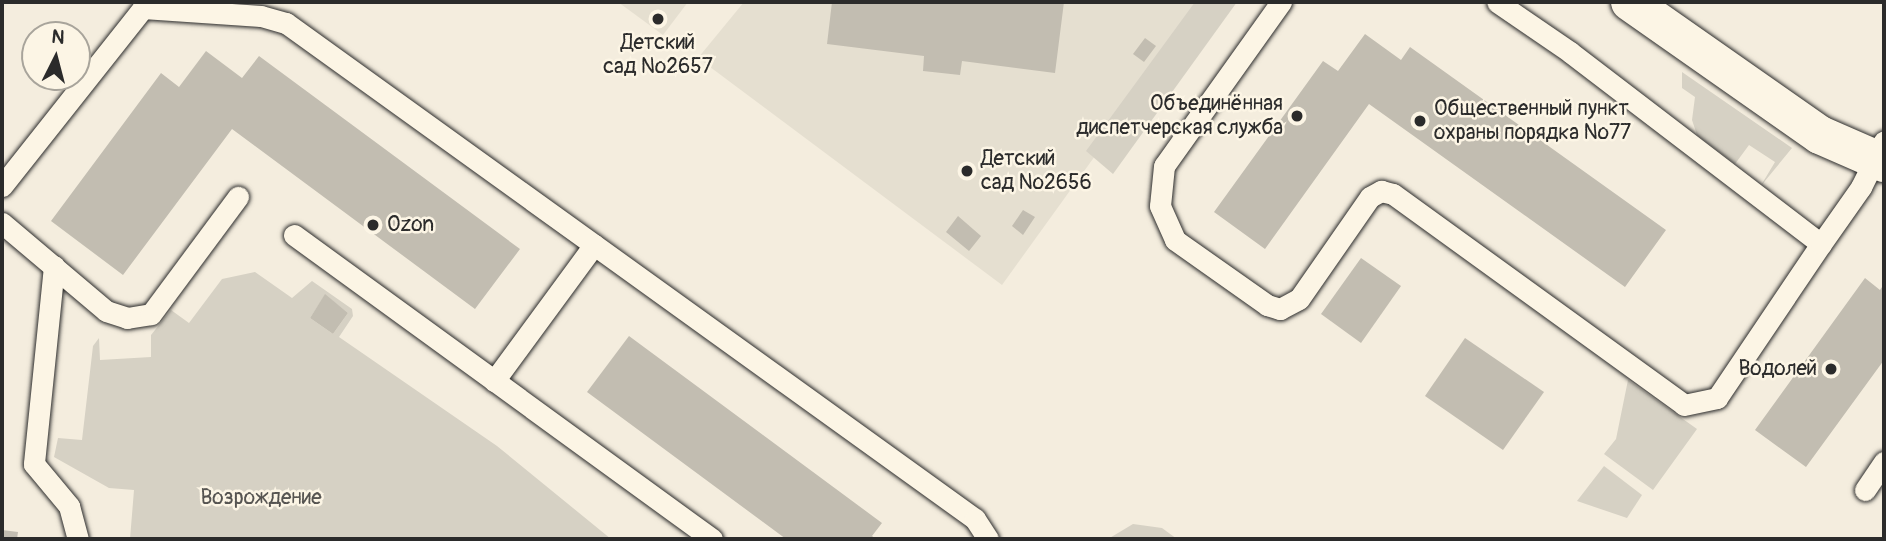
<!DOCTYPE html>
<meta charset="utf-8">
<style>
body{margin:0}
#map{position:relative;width:1886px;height:541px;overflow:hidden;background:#f4edde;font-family:Pangolin,sans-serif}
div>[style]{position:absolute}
.built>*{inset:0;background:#e5dfd0}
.green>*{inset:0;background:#d6d1c4}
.building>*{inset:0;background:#c2bdb1}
.roads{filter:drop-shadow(0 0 2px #2b2b2b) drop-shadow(0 0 2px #2b2b2b)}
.service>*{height:21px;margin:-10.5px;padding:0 10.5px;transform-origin:10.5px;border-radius:10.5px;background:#fcf5e5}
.minor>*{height:38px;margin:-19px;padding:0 19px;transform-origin:19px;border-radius:19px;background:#fcf5e5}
.dots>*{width:19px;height:19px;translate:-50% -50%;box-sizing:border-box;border:4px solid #fcf5e5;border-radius:50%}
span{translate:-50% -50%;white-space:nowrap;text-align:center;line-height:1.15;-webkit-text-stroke:5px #fcf5e5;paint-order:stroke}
.poi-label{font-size:21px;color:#2b2b2b}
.right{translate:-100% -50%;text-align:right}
.left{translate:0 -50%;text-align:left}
.park-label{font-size:21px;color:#565451}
.frame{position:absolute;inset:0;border:4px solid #2b2b2b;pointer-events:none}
.north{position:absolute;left:21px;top:21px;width:70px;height:70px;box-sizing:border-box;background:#fcf5e5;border:2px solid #a8a49b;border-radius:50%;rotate:6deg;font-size:19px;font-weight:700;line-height:28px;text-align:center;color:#2b2b2b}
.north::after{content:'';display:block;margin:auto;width:24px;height:32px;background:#2b2b2b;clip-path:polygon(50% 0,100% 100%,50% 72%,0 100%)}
</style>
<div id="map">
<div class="built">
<i style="clip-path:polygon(618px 2px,688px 2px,663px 35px)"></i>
<i style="clip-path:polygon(744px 2px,1206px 2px,1002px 285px,698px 58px)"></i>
</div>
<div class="green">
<i style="clip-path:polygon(1195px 2px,1237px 2px,1113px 174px,1086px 151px)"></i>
<i style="clip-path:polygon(1682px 72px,1792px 148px,1760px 187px,1775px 162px,1749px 145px,1735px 164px,1697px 135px,1692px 120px,1695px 97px,1682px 88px)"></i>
<i style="clip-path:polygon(evenodd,255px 272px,292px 298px,312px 281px,352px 309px,353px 316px,339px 337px,497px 446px,611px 539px,130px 539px,134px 490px,109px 488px,54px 457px,58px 438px,82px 440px,93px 346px,99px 338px,100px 360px,151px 357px,151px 335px,171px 310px,189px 323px,222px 279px,255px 272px,325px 295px,348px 313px,333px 334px,310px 318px,325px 295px)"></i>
<i style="clip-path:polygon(1628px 380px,1697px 429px,1653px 490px,1604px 454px,1616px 439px)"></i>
<i style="clip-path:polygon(1604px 466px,1642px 495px,1627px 518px,1577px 501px)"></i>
<i style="clip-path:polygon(1133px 524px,1162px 528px,1177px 539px,1108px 539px)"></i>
</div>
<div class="building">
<i style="clip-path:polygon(832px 2px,1064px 2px,1055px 73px,962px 61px,960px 75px,923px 71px,924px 56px,827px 44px)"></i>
<i style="clip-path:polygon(1365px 34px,1401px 60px,1410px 47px,1666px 230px,1625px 287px,1369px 104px,1265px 249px,1214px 212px,1323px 61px,1338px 71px)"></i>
<i style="clip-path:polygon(1145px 38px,1156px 46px,1144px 62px,1133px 54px)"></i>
<i style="clip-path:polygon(206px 51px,242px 78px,259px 56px,520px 249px,475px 309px,232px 129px,123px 275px,51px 221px,161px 73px,179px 87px)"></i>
<i style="clip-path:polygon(1023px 210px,1035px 217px,1023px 235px,1012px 226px)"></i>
<i style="clip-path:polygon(958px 216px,981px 236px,969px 251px,946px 232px)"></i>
<i style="clip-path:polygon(1361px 258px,1401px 286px,1361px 343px,1321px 314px)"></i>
<i style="clip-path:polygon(1865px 278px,1880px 290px,1884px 284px,1884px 360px,1806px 467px,1755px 430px)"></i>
<i style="clip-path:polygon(325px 294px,348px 313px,333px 334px,310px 318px)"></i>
<i style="clip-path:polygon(629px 336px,882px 523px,872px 536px,876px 539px,786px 539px,587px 392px)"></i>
<i style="clip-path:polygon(1465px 338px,1544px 392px,1503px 450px,1425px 396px)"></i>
<i style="clip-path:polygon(2px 530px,18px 532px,17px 539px,2px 539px)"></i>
</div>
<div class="roads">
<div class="service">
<i style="left:1281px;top:2px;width:201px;rotate:125.5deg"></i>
<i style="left:1164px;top:166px;width:40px;rotate:95.7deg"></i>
<i style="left:1160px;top:206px;width:37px;rotate:66deg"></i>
<i style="left:1175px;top:240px;width:113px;rotate:35.2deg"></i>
<i style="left:1267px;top:305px;width:14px;rotate:17deg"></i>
<i style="left:1280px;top:309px;width:21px;rotate:-28deg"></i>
<i style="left:1299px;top:299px;width:124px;rotate:-55.2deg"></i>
<i style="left:1370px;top:197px;width:13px;rotate:-29deg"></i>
<i style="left:1381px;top:191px;width:12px;rotate:14deg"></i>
<i style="left:1393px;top:194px;width:359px;rotate:35.9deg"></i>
<i style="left:1684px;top:405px;width:34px;rotate:-12deg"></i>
<i style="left:1717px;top:398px;width:186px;rotate:-56deg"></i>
<i style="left:1821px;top:244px;width:316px;rotate:-142.6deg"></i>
<i style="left:1570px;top:52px;width:88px;rotate:-145.6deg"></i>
<i style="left:2px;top:186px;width:227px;rotate:-51.6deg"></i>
<i style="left:143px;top:8px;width:118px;rotate:3.9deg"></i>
<i style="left:261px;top:16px;width:26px;rotate:16deg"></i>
<i style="left:286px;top:23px;width:849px;rotate:35.75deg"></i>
<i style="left:975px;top:519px;width:24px;rotate:57deg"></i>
<i style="left:2px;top:223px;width:136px;rotate:40.2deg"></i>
<i style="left:106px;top:311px;width:22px;rotate:18deg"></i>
<i style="left:127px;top:318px;width:24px;rotate:-9deg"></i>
<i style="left:151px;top:314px;width:146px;rotate:-53.4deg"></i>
<i style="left:294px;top:235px;width:517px;rotate:36.03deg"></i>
<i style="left:1821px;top:244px;width:70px;rotate:-54.9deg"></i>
<i style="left:1861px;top:187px;width:51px;rotate:-63.4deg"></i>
<i style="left:54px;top:266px;width:199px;rotate:95.8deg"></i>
<i style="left:34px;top:464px;width:55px;rotate:50.2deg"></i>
<i style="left:69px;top:506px;width:34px;rotate:75deg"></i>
<i style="left:494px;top:381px;width:169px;rotate:-53.7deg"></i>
<i style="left:1865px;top:490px;width:34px;rotate:-56deg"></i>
</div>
<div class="minor">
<i style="left:1630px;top:2px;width:232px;rotate:35deg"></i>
<i style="left:1820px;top:135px;width:70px;rotate:23.6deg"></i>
</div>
</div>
<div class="dots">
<i style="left:658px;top:19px;background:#2b2b2b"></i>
<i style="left:1297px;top:116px;background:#2b2b2b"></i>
<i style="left:1420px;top:121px;background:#2b2b2b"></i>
<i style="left:967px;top:171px;background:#2b2b2b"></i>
<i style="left:373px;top:225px;background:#2b2b2b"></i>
<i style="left:1831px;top:369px;background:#2b2b2b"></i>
</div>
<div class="poi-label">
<span style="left:658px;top:55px">Детский<br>сад №2657</span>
<span class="right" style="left:1283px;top:116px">Объединённая<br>диспетчерская служба</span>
<span class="left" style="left:1434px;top:121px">Общественный пункт<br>охраны порядка №77</span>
<span class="left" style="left:981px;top:171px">Детский<br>сад №2656</span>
<span class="left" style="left:387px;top:225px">Ozon</span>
<span class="right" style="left:1817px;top:369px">Водолей</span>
</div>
<div class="park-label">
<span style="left:261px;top:498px">Возрождение</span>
</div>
<div class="frame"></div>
<div class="north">N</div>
</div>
